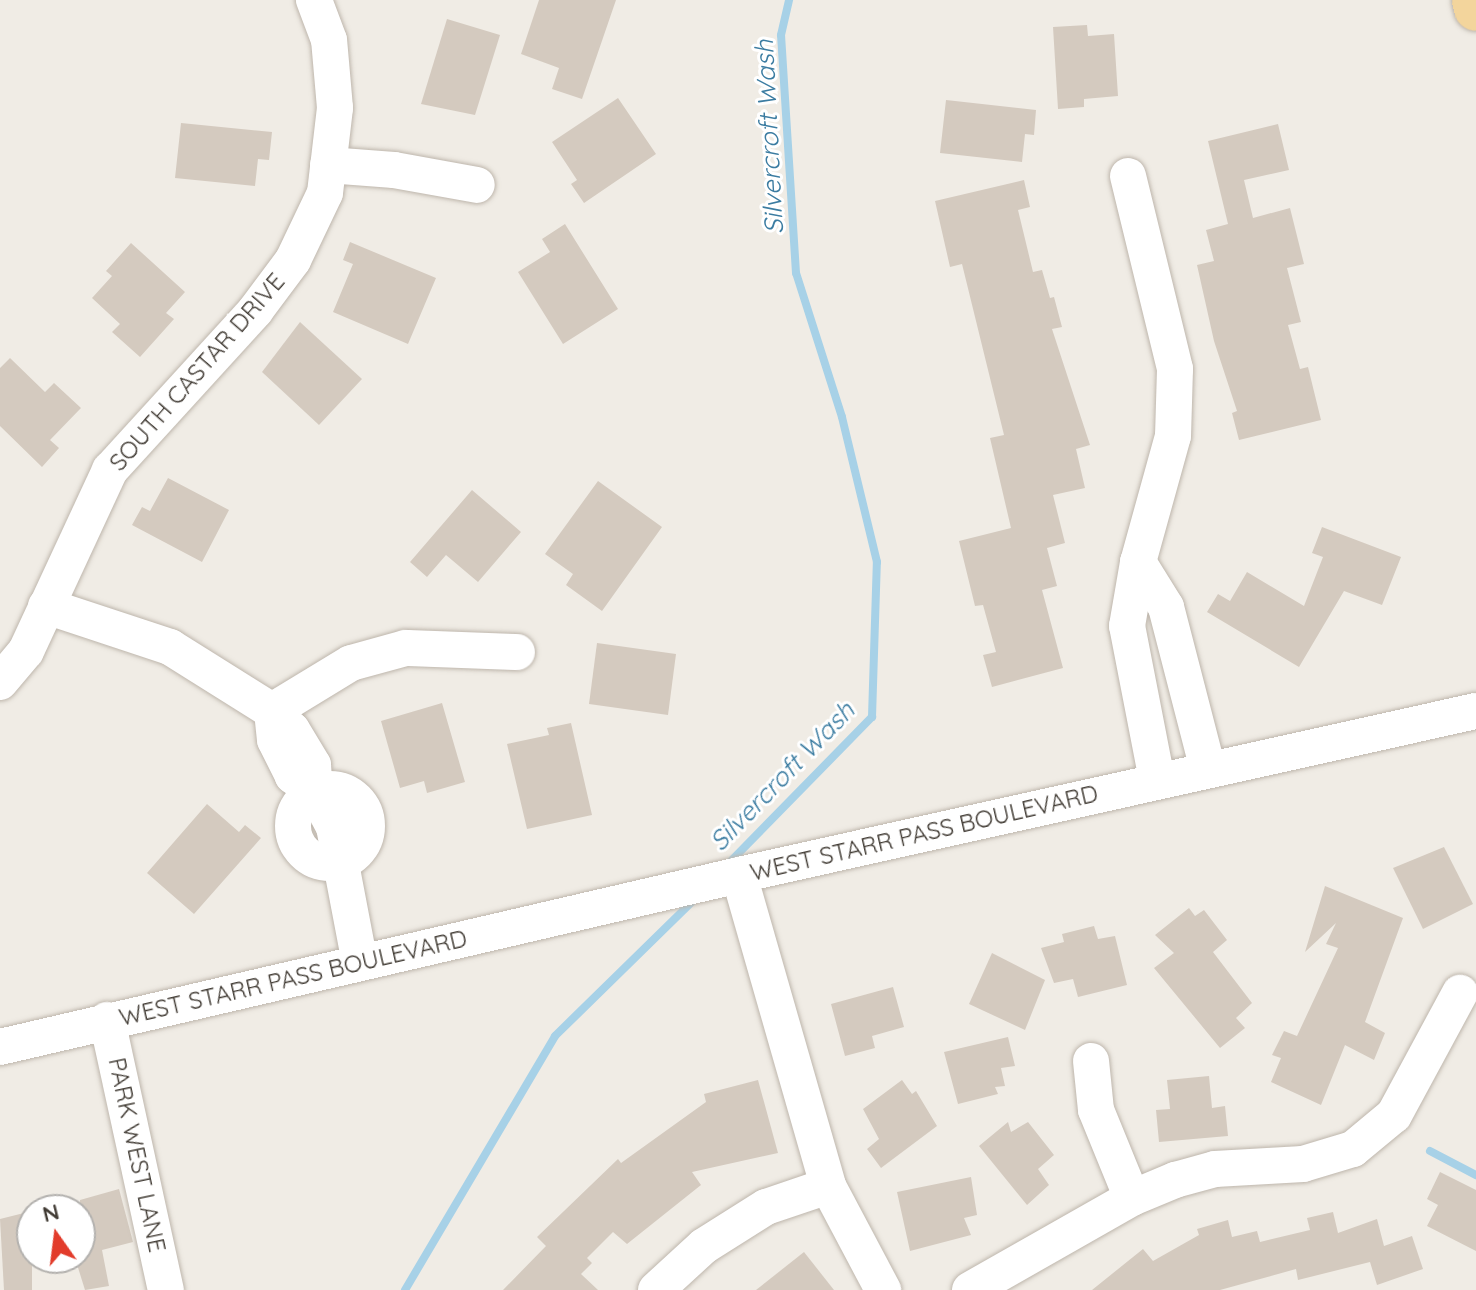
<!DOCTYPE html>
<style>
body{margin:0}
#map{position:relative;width:1476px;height:1290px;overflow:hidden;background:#f0ece5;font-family:Quicksand,sans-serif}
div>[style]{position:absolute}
.stream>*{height:8px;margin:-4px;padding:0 4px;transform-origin:4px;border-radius:4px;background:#a7d1e7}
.building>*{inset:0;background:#d4cabf}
.roads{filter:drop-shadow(0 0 2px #beb6ac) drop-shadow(0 0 2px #beb6ac)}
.minor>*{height:36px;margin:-18px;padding:0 18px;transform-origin:18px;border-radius:18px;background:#fff}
.minor>.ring{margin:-18px;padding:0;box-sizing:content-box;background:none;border:36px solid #fff;border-radius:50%}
.major>*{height:44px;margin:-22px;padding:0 22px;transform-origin:22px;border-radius:22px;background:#f3d59c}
span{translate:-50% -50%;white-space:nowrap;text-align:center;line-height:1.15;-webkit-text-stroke:6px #fff;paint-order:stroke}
.street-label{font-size:24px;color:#423c35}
.water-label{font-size:26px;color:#3b7ca1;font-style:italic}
.north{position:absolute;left:16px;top:1194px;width:80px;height:80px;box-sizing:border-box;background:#fff;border:2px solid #b3b1ae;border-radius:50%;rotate:346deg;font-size:22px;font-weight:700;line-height:32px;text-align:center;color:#423c35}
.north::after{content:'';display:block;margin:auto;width:28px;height:36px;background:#e23c2b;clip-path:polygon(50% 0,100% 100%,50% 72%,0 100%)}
</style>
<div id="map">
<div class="stream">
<i style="left:728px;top:864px;width:206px;rotate:-45.6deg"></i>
<i style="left:872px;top:717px;width:155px;rotate:-88.2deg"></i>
<i style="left:877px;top:562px;width:149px;rotate:-103.6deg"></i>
<i style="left:842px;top:417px;width:151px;rotate:-107.7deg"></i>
<i style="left:796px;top:273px;width:238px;rotate:-93.6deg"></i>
<i style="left:781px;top:35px;width:36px;rotate:-77deg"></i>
<i style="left:1430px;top:1151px;width:52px;rotate:27.6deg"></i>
<i style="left:405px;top:1290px;width:295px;rotate:-59.4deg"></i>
<i style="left:555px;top:1036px;width:194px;rotate:-44.4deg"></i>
</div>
<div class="building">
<i style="clip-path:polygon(539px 0,616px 0,582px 99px,552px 89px,559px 68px,521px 54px)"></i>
<i style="clip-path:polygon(447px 19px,500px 35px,475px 115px,421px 104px)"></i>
<i style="clip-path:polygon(1087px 25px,1088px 36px,1114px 34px,1118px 96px,1084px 99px,1084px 107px,1058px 109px,1053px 27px)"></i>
<i style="clip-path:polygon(618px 98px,656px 154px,584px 203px,571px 184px,577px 180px,552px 142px)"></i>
<i style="clip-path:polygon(946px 100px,1036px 110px,1034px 135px,1025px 134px,1022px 162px,940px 153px)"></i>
<i style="clip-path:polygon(181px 123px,272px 132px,269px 160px,258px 159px,255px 186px,175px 178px)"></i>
<i style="clip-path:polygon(1278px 124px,1289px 170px,1244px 180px,1253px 218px,1290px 208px,1304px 264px,1287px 268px,1301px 322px,1288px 325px,1300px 369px,1308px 367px,1321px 420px,1239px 440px,1232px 413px,1237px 411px,1214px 341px,1197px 265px,1214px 261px,1206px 230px,1228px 224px,1208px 141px)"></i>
<i style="clip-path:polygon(1024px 180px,1030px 207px,1018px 210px,1033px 272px,1042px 270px,1050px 298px,1054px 297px,1062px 327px,1052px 329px,1090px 445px,1076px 449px,1085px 488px,1053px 495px,1065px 543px,1047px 548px,1057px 586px,1042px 590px,1063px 668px,992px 687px,983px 655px,996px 652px,983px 605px,975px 606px,959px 541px,1011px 528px,990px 438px,1004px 435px,962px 264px,950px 267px,935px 201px)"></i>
<i style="clip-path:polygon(565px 224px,618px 309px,563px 344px,518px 272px,550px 252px,542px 239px)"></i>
<i style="clip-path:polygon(350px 242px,436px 278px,408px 344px,333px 312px,353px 264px,343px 260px)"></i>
<i style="clip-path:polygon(131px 243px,185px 292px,166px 313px,174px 319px,140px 357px,112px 332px,120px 324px,92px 298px,112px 276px,106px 271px)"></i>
<i style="clip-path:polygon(300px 322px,362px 379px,319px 425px,262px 372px)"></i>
<i style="clip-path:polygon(10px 358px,45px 392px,54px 383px,81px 408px,50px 440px,59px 448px,42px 467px,0 426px,0 368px)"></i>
<i style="clip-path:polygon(168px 478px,229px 510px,202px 562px,132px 525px,142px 507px,150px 511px)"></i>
<i style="clip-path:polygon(598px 481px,662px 527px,602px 611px,566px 585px,573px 574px,545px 554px)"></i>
<i style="clip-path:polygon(472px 490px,521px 532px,478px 582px,446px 555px,427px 577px,410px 562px)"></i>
<i style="clip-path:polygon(1322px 527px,1401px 557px,1382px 605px,1344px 591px,1299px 667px,1207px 612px,1218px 594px,1230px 601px,1247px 572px,1304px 606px,1323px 557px,1312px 553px)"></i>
<i style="clip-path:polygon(597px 643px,676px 654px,668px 715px,589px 704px)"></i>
<i style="clip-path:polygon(442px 703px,465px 782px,427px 793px,424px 781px,400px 788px,381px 721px)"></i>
<i style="clip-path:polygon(571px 723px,592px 815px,527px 829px,507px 744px,549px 735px,547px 728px)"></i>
<i style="clip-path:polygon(207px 804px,239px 832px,245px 825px,261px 838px,194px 914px,147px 873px)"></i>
<i style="clip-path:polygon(1444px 847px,1473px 904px,1423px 929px,1393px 868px)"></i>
<i style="clip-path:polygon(1325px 886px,1403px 918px,1365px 1022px,1385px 1033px,1374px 1060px,1345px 1045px,1321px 1105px,1271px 1082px,1281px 1058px,1272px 1055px,1284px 1031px,1297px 1036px,1338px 948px,1326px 944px,1336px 923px,1305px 952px)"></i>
<i style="clip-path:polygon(1189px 908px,1195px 916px,1204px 910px,1227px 940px,1213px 952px,1252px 1003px,1236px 1018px,1245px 1028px,1220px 1048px,1154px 968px,1174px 953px,1155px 935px)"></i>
<i style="clip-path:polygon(1094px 926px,1098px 939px,1115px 936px,1127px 985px,1078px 997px,1073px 979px,1054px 983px,1041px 948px,1064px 942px,1062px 934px)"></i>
<i style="clip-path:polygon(992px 953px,1045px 980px,1025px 1030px,969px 1004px)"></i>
<i style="clip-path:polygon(893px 987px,904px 1027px,872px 1036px,875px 1048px,845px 1056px,831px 1004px)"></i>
<i style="clip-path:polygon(1008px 1037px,1015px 1066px,1001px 1068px,1005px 1086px,995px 1087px,998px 1094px,958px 1104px,944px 1052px)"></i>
<i style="clip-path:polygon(1209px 1076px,1212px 1108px,1225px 1106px,1228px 1136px,1159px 1142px,1156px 1110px,1170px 1109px,1167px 1080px)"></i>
<i style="clip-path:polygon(758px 1080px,778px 1153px,692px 1172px,701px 1185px,627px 1244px,613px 1232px,587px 1258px,592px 1263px,581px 1274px,598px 1290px,503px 1290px,546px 1246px,537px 1237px,618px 1159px,621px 1163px,706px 1102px,704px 1094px)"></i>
<i style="clip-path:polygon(902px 1080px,912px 1094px,916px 1091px,937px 1126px,881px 1168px,867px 1149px,879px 1139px,863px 1109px)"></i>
<i style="clip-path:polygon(1008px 1122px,1011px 1132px,1028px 1122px,1054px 1155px,1038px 1169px,1049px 1185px,1027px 1205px,979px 1146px)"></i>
<i style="clip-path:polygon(1440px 1172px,1476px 1190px,1476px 1251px,1427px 1226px,1438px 1205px,1427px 1199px)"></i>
<i style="clip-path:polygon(971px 1177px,977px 1215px,964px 1218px,971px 1235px,910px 1251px,897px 1192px)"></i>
<i style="clip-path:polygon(119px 1189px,133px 1242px,102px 1250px,109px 1286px,85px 1290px,75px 1258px,80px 1258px,80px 1200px)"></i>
<i style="clip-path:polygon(32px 1211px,32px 1290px,4px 1290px,0 1219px)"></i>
<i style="clip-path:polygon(1333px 1212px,1338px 1233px,1377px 1219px,1384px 1246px,1412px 1236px,1423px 1269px,1377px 1285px,1370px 1262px,1298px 1280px,1296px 1269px,1220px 1290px,1092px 1290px,1143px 1249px,1153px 1261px,1199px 1235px,1197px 1229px,1228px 1220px,1232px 1237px,1257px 1231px,1260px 1242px,1310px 1230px,1307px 1218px)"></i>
<i style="clip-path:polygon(804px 1252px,834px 1290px,756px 1290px)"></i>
</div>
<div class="roads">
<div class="minor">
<i style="left:328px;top:165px;width:66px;rotate:4.3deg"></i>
<i style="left:394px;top:170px;width:84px;rotate:10.2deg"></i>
<i style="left:1128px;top:176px;width:199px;rotate:76.3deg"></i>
<i style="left:1175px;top:369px;width:67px;rotate:91.7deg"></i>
<i style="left:1173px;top:436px;width:131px;rotate:105.5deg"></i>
<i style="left:46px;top:606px;width:131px;rotate:18.3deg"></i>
<i style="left:170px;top:647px;width:120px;rotate:32.1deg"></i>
<i style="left:272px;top:711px;width:92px;rotate:-31.3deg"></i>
<i style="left:351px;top:663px;width:57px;rotate:-15.3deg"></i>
<i style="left:406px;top:648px;width:111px;rotate:2.1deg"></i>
<i style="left:0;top:682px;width:40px;rotate:-50deg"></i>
<i style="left:26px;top:651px;width:200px;rotate:-65.1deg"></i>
<i style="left:110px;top:470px;width:215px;rotate:-47.6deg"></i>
<i style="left:255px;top:311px;width:64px;rotate:-53.3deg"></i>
<i style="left:293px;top:260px;width:74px;rotate:-64.5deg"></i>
<i style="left:325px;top:193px;width:86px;rotate:-83.3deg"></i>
<i style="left:335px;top:108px;width:68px;rotate:-95deg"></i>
<i style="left:329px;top:40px;width:43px;rotate:-110.6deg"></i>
<i style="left:1157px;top:780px;width:157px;rotate:-101deg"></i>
<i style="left:1127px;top:626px;width:65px;rotate:-80.2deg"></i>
<i style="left:1138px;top:562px;width:53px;rotate:58.1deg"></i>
<i style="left:1166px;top:607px;width:167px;rotate:75.5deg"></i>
<i class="ring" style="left:293px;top:789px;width:38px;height:38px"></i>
<i style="left:315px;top:791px;width:27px;rotate:-146deg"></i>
<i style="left:293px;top:776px;width:40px;rotate:-116.6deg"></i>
<i style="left:275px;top:740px;width:29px;rotate:-96deg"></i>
<i style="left:272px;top:711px;width:28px;rotate:44deg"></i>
<i style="left:292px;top:730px;width:41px;rotate:59deg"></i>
<i style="left:313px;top:765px;width:26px;rotate:86deg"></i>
<i style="left:315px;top:791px;width:41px;rotate:62.2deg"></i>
<i style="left:334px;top:827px;width:138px;rotate:79.2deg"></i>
<i style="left:739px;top:875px;width:323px;rotate:74deg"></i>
<i style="left:828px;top:1186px;width:118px;rotate:62.1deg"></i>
<i style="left:107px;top:1020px;width:276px;rotate:77.7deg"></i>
<i style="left:0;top:1047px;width:759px;rotate:-13.1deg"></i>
<i style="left:739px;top:875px;width:755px;rotate:-12.55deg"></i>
<i style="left:1091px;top:1061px;width:49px;rotate:84.2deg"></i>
<i style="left:1096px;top:1110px;width:95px;rotate:67.8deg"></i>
<i style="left:656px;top:1290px;width:65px;rotate:-42.5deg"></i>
<i style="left:704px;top:1246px;width:73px;rotate:-32.2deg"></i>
<i style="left:766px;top:1207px;width:65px;rotate:-18.7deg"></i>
<i style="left:970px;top:1290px;width:186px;rotate:-29.6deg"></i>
<i style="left:1132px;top:1198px;width:47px;rotate:-22.7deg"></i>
<i style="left:1175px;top:1180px;width:41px;rotate:-15.4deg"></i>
<i style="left:1215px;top:1169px;width:88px;rotate:-3.3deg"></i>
<i style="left:1303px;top:1164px;width:52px;rotate:-16.7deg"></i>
<i style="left:1353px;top:1149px;width:53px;rotate:-39.7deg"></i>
<i style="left:1394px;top:1115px;width:139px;rotate:-61.6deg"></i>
</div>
<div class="major">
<i style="left:1474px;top:0;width:9px;rotate:77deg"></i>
</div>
</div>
<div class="street-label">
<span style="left:197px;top:372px;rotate:-49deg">SOUTH CASTAR DRIVE</span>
<span style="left:924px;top:833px;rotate:-13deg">WEST STARR PASS BOULEVARD</span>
<span style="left:293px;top:978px;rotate:-13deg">WEST STARR PASS BOULEVARD</span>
<span style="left:137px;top:1155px;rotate:78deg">PARK WEST LANE</span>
</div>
<div class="water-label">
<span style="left:769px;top:137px;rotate:-93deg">Silvercroft Wash</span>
<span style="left:782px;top:776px;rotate:-46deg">Silvercroft Wash</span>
</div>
<div class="north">N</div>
</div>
